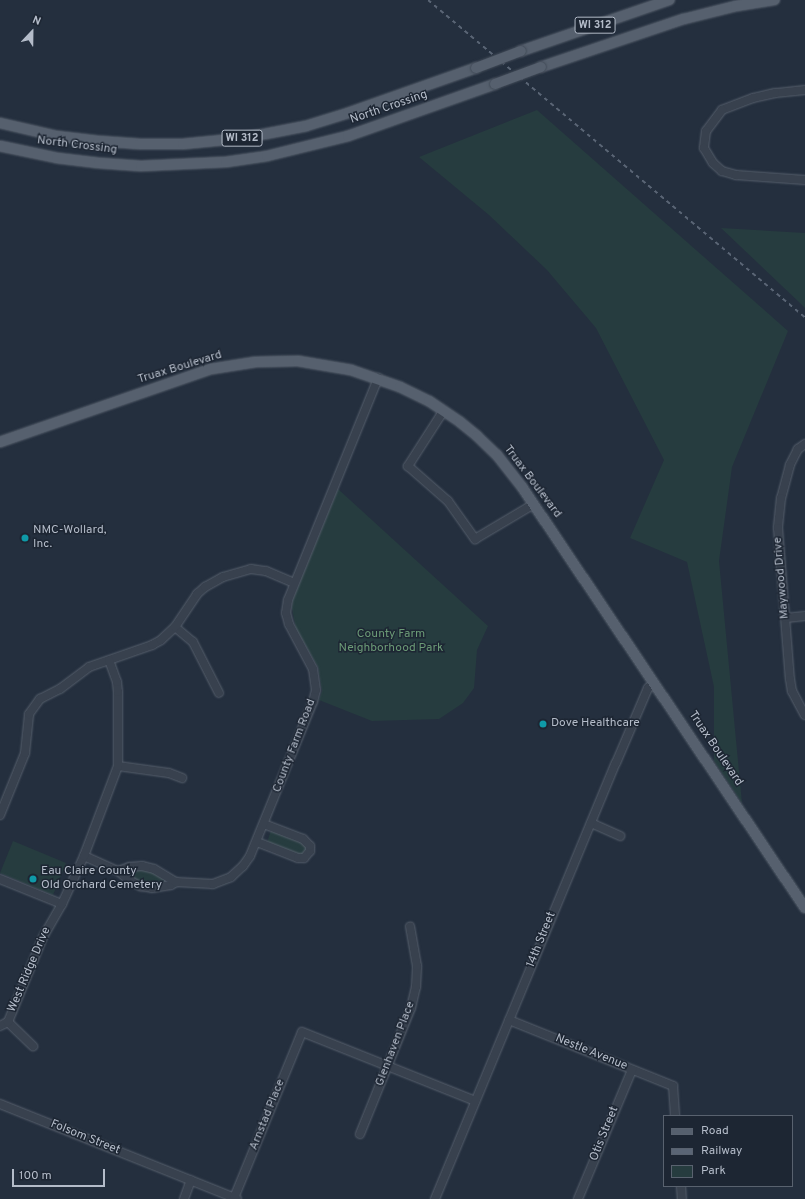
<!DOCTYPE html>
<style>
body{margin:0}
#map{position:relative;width:805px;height:1199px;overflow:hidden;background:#242f3e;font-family:Overpass,sans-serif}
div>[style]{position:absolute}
.green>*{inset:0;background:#263c3f}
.roads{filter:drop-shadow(0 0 1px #565f6c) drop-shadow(0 0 1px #565f6c)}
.minor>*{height:8px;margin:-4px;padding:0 4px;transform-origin:4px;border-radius:4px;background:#38414e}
.major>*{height:10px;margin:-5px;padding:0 5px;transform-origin:5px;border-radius:5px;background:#56606e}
.rail>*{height:2px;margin-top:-1px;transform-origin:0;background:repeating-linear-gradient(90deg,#5a6575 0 4px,transparent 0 8px)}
.bridges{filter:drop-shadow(0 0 1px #414a57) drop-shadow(0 0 1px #414a57)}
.major-bridge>*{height:10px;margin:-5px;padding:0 5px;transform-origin:5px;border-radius:5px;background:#56606e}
.dots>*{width:11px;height:11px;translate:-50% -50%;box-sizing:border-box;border:2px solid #1d2633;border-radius:50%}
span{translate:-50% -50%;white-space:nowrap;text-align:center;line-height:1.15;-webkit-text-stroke:3px #1d2633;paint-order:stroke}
.shield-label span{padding:1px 3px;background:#1d2633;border:1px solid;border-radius:3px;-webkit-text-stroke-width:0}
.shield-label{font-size:11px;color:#b4bcc9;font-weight:700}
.street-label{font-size:12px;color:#b4bcc9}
.poi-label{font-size:12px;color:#b4bcc9}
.left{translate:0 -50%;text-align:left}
.park-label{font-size:12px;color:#6b9a76}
.legend{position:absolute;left:663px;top:1115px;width:130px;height:72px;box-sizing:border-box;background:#1d2633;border:1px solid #59626f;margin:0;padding:5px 7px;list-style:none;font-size:12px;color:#b4bcc9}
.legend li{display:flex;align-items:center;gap:8px;height:20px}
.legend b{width:20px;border:1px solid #59626f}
.north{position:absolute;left:12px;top:12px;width:40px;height:40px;-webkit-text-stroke:3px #1d2633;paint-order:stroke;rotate:22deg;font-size:11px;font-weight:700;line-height:16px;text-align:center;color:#b4bcc9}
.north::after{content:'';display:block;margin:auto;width:14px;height:18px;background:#b4bcc9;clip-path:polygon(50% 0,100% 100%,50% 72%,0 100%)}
.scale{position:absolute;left:12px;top:1169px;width:93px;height:18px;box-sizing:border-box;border:2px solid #b4bcc9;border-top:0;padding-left:5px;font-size:12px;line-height:14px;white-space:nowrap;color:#b4bcc9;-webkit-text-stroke:3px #1d2633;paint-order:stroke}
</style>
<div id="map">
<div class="green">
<i style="clip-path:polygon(537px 110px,788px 331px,732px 467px,719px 561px,742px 803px,714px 761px,714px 687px,687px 562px,630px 538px,664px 460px,596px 328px,547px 270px,489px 215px,419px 157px)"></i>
<i style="clip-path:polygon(721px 228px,805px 233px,805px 308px,801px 304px)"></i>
<i style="clip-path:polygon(338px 489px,488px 626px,477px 650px,474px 688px,463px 703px,439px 719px,372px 721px,319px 700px,322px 691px,318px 667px,296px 629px,292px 608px,293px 599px)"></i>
<i style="clip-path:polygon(272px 830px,305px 844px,307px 850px,305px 853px,300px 855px,267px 843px,270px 833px)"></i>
<i style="clip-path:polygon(13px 841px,66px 863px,53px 895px,0 873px)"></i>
<i style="clip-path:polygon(134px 869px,148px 870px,168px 880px,168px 883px,153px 885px,141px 884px,125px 873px,125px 871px)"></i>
</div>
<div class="roads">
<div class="minor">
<i style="left:805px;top:90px;width:30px;rotate:174deg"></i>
<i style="left:775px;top:93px;width:23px;rotate:167deg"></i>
<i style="left:753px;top:98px;width:33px;rotate:159deg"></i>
<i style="left:722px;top:110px;width:26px;rotate:127deg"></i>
<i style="left:706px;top:131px;width:17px;rotate:97deg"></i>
<i style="left:704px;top:148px;width:17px;rotate:59deg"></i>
<i style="left:713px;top:163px;width:12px;rotate:42deg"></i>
<i style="left:722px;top:171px;width:15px;rotate:16deg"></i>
<i style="left:736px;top:175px;width:69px;rotate:4.1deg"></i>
<i style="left:444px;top:410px;width:67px;rotate:122.7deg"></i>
<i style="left:408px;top:466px;width:53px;rotate:41.2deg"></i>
<i style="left:448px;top:501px;width:47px;rotate:54.6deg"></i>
<i style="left:475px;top:539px;width:69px;rotate:-30.7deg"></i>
<i style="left:805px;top:444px;width:9px;rotate:144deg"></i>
<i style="left:798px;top:449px;width:18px;rotate:117deg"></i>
<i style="left:790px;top:465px;width:34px;rotate:105deg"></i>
<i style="left:781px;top:498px;width:30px;rotate:96deg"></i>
<i style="left:778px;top:528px;width:151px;rotate:85.5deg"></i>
<i style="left:790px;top:679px;width:12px;rotate:81deg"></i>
<i style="left:792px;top:691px;width:27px;rotate:62deg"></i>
<i style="left:786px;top:618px;width:19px;rotate:-6deg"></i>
<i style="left:175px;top:627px;width:23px;rotate:40deg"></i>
<i style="left:193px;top:642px;width:57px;rotate:63deg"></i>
<i style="left:118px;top:766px;width:51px;rotate:7.8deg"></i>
<i style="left:169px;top:773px;width:14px;rotate:21deg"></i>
<i style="left:0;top:815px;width:67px;rotate:-68deg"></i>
<i style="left:25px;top:753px;width:39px;rotate:-84deg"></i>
<i style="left:29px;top:714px;width:19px;rotate:-54deg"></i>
<i style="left:40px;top:699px;width:22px;rotate:-27deg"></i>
<i style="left:60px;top:689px;width:36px;rotate:-37deg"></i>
<i style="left:89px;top:667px;width:67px;rotate:-19.2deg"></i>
<i style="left:152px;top:645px;width:10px;rotate:-29deg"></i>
<i style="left:161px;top:640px;width:19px;rotate:-43deg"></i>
<i style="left:175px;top:627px;width:40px;rotate:-56deg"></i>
<i style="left:197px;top:594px;width:11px;rotate:-41deg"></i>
<i style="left:205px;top:587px;width:21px;rotate:-29deg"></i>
<i style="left:223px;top:577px;width:29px;rotate:-16deg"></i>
<i style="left:251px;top:569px;width:15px;rotate:8deg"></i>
<i style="left:266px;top:571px;width:30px;rotate:23deg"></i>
<i style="left:591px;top:823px;width:32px;rotate:24deg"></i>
<i style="left:257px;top:842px;width:44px;rotate:21.3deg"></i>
<i style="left:298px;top:858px;width:6px"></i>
<i style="left:304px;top:858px;width:9px;rotate:-49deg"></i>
<i style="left:310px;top:851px;width:5px;rotate:-90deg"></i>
<i style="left:310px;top:846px;width:10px;rotate:-135deg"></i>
<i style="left:303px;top:839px;width:42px;rotate:-159deg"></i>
<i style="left:84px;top:856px;width:37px;rotate:24deg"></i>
<i style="left:118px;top:871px;width:14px;rotate:39deg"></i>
<i style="left:129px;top:880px;width:13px;rotate:29deg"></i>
<i style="left:140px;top:886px;width:12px;rotate:9deg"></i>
<i style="left:152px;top:888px;width:19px;rotate:-9deg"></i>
<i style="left:171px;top:885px;width:6px;rotate:-31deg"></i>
<i style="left:176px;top:882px;width:37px;rotate:3deg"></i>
<i style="left:213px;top:884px;width:19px;rotate:-21deg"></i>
<i style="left:231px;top:877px;width:16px;rotate:-43deg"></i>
<i style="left:243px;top:866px;width:12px;rotate:-55deg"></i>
<i style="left:250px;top:856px;width:166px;rotate:-67.8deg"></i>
<i style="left:313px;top:702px;width:12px;rotate:-76deg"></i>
<i style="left:316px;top:690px;width:21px;rotate:-98deg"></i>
<i style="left:313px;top:669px;width:51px;rotate:-118.1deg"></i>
<i style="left:289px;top:624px;width:11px;rotate:-105deg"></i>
<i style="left:286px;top:613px;width:13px;rotate:-81deg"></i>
<i style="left:288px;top:600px;width:240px;rotate:-67.9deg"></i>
<i style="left:118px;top:871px;width:12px;rotate:-20deg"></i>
<i style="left:129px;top:867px;width:13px;rotate:-4deg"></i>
<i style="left:142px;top:866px;width:12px;rotate:14deg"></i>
<i style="left:154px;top:869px;width:26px;rotate:31deg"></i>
<i style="left:0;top:879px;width:67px;rotate:22deg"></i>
<i style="left:509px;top:1020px;width:177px;rotate:21.9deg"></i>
<i style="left:673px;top:1086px;width:30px;rotate:86deg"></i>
<i style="left:8px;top:1022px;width:35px;rotate:44deg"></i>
<i style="left:0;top:1026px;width:9px;rotate:-27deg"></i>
<i style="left:8px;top:1022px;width:92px;rotate:-67.6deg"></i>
<i style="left:43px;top:937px;width:38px;rotate:-60deg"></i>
<i style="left:62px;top:904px;width:53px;rotate:-65.4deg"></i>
<i style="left:84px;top:856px;width:96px;rotate:-69.3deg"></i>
<i style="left:118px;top:766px;width:74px;rotate:-90deg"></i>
<i style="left:118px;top:692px;width:10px;rotate:-96deg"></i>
<i style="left:117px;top:682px;width:23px;rotate:-110deg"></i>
<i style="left:0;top:1104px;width:255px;rotate:21.8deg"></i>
<i style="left:360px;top:1134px;width:136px;rotate:-68deg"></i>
<i style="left:411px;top:1008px;width:22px;rotate:-77deg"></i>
<i style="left:416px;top:987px;width:21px;rotate:-87deg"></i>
<i style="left:417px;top:966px;width:40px;rotate:-100deg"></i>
<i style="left:681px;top:1186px;width:13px;rotate:86deg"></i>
<i style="left:234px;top:1198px;width:179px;rotate:-67.7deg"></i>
<i style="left:302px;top:1032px;width:186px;rotate:21.7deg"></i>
<i style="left:184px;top:1199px;width:20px;rotate:-70deg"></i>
<i style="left:435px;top:1199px;width:472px;rotate:-67.5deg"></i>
<i style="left:616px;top:763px;width:82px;rotate:-66.9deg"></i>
<i style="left:648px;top:688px;width:7px;rotate:-34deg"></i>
<i style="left:578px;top:1199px;width:140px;rotate:-67.3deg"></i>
</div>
<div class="major">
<i style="left:521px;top:51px;width:157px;rotate:-19deg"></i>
<i style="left:541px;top:67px;width:151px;rotate:-18.6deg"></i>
<i style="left:684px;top:19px;width:54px;rotate:-14deg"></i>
<i style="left:736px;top:6px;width:39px;rotate:-9deg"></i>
<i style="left:0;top:123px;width:57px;rotate:13.1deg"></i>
<i style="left:56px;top:136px;width:42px;rotate:6.8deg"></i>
<i style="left:98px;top:141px;width:42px;rotate:4.1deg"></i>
<i style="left:140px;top:144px;width:43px"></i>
<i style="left:183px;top:144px;width:41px;rotate:-5.6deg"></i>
<i style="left:224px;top:140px;width:41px;rotate:-8.3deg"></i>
<i style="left:265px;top:134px;width:42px;rotate:-11deg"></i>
<i style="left:306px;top:126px;width:44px;rotate:-17.2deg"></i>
<i style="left:348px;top:113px;width:136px;rotate:-19.4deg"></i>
<i style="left:0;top:146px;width:58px;rotate:11.9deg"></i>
<i style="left:57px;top:158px;width:42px;rotate:6.8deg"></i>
<i style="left:99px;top:163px;width:42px;rotate:4.1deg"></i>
<i style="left:141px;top:166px;width:85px;rotate:-2.7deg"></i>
<i style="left:226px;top:162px;width:41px;rotate:-8.3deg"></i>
<i style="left:267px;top:156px;width:83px;rotate:-13.9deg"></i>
<i style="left:348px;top:136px;width:156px;rotate:-19.5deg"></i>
<i style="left:0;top:442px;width:223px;rotate:-19.1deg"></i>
<i style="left:211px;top:369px;width:45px;rotate:-9deg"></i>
<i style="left:255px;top:362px;width:43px;rotate:-1.3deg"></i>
<i style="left:298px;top:361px;width:54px;rotate:9.6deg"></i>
<i style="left:351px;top:370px;width:52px;rotate:19.1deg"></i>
<i style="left:400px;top:387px;width:32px;rotate:26deg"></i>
<i style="left:429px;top:401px;width:37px;rotate:34deg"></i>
<i style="left:460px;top:422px;width:22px;rotate:39deg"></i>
<i style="left:477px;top:436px;width:28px;rotate:44deg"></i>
<i style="left:497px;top:455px;width:41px;rotate:52deg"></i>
<i style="left:522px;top:487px;width:507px;rotate:56.09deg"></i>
</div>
</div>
<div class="rail">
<i style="left:428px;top:0;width:493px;rotate:40.1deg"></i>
</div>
<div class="bridges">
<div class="major-bridge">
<i style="left:476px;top:68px;width:48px;rotate:-20.7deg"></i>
<i style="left:495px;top:84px;width:49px;rotate:-20.3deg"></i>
</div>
</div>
<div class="dots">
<i style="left:25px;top:538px;background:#0f9aa8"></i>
<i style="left:543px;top:724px;background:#0f9aa8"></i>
<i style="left:33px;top:879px;background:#0f9aa8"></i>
</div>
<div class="shield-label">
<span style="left:595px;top:25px">WI 312</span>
<span style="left:242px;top:138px">WI 312</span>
</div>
<div class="street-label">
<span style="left:389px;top:108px;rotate:-19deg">North Crossing</span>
<span style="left:77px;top:146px;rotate:7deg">North Crossing</span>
<span style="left:180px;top:368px;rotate:-17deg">Truax Boulevard</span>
<span style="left:532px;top:482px;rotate:53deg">Truax Boulevard</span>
<span style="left:782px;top:578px;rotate:-95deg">Maywood Drive</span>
<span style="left:295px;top:746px;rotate:-69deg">County Farm Road</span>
<span style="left:715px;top:749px;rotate:56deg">Truax Boulevard</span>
<span style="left:542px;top:940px;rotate:-68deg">14th Street</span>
<span style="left:30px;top:970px;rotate:-67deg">West Ridge Drive</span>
<span style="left:396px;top:1044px;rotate:-69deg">Glenhaven Place</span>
<span style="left:591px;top:1053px;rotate:22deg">Nestle Avenue</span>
<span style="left:268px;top:1115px;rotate:-68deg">Arnstad Place</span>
<span style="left:605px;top:1134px;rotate:-68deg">Otis Street</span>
<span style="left:85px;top:1138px;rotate:22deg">Folsom Street</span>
</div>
<div class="poi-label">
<span class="left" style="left:33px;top:538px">NMC-Wollard,<br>Inc.</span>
<span class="left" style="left:551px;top:724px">Dove Healthcare</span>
<span class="left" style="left:41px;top:879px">Eau Claire County<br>Old Orchard Cemetery</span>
</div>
<div class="park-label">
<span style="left:391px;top:642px">County Farm<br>Neighborhood Park</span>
</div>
<ul class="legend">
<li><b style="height:5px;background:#56606e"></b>Road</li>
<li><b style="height:5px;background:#5a6575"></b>Railway</li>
<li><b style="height:11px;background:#263c3f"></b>Park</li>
</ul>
<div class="north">N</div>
<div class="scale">100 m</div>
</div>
